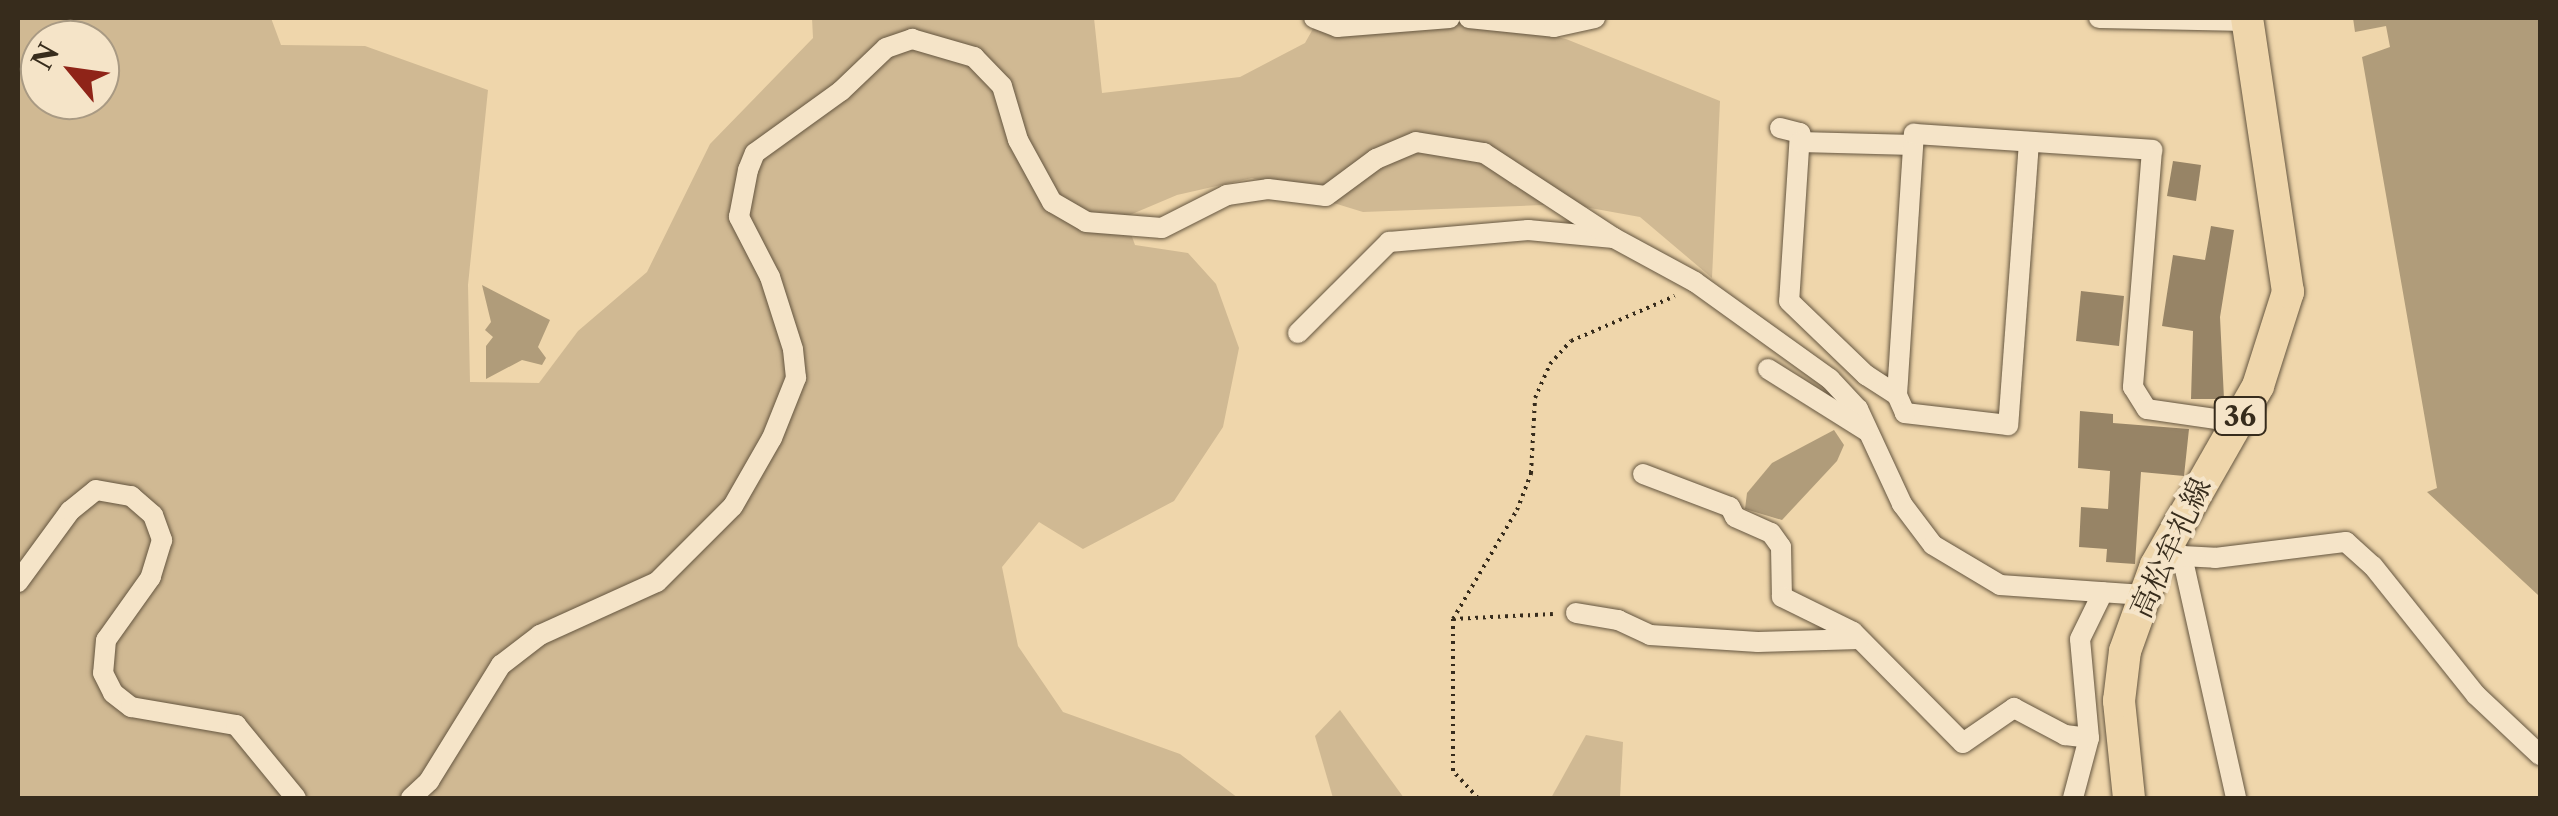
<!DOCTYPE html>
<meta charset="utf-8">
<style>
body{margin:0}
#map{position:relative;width:2558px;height:816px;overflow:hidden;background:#efd6ab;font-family:"Libre Caslon Text","Noto Serif JP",serif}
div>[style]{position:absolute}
.green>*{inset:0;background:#d0b993}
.water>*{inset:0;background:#b09c7a}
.building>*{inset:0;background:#978466}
.path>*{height:4px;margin-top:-2px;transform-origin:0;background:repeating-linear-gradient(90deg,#372c1c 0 2.5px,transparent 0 7.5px)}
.roads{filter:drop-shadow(0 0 2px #655640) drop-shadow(0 0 2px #655640)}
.street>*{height:20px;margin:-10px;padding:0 10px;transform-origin:10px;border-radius:10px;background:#f5e4c8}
.primary>*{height:32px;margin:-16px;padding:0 16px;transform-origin:16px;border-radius:16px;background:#efd6ab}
span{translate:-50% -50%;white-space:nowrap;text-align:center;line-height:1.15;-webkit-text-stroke:8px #f5e4c8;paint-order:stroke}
.shield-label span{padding:2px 8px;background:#f5e4c8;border:2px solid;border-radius:8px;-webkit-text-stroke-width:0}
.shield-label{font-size:28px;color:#372c1c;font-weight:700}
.street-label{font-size:30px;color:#372c1c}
.frame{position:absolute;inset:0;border:20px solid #372c1c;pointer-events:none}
.north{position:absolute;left:20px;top:20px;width:100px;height:100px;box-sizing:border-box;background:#f5e4c8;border:2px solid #a99a83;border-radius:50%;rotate:299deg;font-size:28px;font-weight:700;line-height:40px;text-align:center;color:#372c1c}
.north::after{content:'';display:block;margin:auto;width:35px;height:45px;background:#8f2418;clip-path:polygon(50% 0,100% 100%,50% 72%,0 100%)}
</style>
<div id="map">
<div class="green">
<i style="clip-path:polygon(evenodd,18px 18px,271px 18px,281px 45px,365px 46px,488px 90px,468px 285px,470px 382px,539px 383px,578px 331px,647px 272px,710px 144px,813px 38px,812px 18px,1094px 18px,1102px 93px,1240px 77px,1305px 43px,1319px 18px,1466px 18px,1566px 39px,1720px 101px,1712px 278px,1640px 217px,1568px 204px,1363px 212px,1252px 178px,1177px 195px,1125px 217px,1135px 245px,1188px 253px,1216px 284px,1239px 348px,1223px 427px,1174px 501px,1083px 549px,1039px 522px,1002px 567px,1018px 646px,1063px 712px,1180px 754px,1238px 798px,18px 798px,18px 18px,40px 40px,100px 40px,100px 100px,40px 100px,40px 40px)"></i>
<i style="clip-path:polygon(1340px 710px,1404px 798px,1333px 798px,1315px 736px)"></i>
<i style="clip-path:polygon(1586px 735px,1623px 742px,1620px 798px,1551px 798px)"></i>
</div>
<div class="water">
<i style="clip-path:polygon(2353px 18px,2540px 18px,2538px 595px,2427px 492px,2437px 488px,2362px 57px,2390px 47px,2386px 26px,2355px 32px)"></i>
<i style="clip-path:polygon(482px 285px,550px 320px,538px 347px,546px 358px,542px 365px,522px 360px,486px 379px,486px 346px,493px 337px,485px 330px,491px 322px)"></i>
<i style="clip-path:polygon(1834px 430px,1844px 445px,1837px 461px,1782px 520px,1745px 509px,1747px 493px,1772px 463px)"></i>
</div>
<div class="building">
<i style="clip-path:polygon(2173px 161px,2201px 165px,2196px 201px,2167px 196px)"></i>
<i style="clip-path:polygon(2211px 226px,2234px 230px,2220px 317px,2224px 399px,2191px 399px,2193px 331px,2162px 326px,2173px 255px,2205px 260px)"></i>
<i style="clip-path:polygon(2081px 291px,2124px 296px,2119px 346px,2076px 341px)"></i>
<i style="clip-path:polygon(2080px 411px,2113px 414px,2113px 423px,2189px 429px,2184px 476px,2141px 472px,2135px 564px,2106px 562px,2107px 549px,2079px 547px,2081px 507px,2108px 509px,2110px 471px,2078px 468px)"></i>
</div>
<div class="path">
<i style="left:1453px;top:619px;width:100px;rotate:-2.9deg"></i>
<i style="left:1478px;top:798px;width:37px;rotate:-133deg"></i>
<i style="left:1453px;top:771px;width:152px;rotate:-90deg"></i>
<i style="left:1453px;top:619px;width:126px;rotate:-59.6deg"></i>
<i style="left:1517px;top:510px;width:40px;rotate:-69deg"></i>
<i style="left:1531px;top:473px;width:75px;rotate:-86.9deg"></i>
<i style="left:1535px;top:398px;width:37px;rotate:-66deg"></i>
<i style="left:1550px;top:364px;width:31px;rotate:-48deg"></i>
<i style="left:1571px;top:341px;width:113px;rotate:-23.4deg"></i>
</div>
<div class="roads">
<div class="street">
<i style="left:1314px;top:18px;width:25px;rotate:21deg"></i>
<i style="left:1337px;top:27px;width:113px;rotate:-4.6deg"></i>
<i style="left:1469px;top:18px;width:85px;rotate:6deg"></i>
<i style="left:1554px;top:27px;width:42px;rotate:-12.4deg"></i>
<i style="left:2099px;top:18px;width:149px;rotate:1.2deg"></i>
<i style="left:1780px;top:128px;width:21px;rotate:14deg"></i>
<i style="left:1800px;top:133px;width:168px;rotate:93.7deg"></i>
<i style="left:1789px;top:301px;width:107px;rotate:43.9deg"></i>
<i style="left:1866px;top:375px;width:37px;rotate:33deg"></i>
<i style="left:1800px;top:142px;width:113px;rotate:1.5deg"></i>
<i style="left:2029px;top:142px;width:284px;rotate:94.2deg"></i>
<i style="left:2008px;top:425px;width:104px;rotate:-173.4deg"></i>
<i style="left:1905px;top:413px;width:20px;rotate:-114deg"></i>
<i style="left:1897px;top:395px;width:262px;rotate:-86.3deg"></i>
<i style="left:1914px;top:134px;width:239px;rotate:3.8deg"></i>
<i style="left:2152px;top:150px;width:238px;rotate:94.6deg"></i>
<i style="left:2133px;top:387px;width:26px;rotate:58deg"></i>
<i style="left:2147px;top:409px;width:90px;rotate:8.3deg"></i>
<i style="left:1298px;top:333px;width:129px;rotate:-45deg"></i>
<i style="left:1389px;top:242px;width:140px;rotate:-4.9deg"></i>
<i style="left:1528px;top:230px;width:86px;rotate:5.3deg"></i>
<i style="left:1614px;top:238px;width:92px;rotate:28.5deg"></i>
<i style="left:1695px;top:282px;width:166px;rotate:35.7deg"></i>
<i style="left:1830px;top:379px;width:41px;rotate:47deg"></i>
<i style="left:1858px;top:409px;width:105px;rotate:65.1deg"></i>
<i style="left:1902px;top:504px;width:51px;rotate:52.9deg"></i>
<i style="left:1933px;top:545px;width:78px;rotate:30.8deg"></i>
<i style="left:2000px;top:585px;width:144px;rotate:4deg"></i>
<i style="left:1768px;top:369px;width:117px;rotate:32.1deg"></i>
<i style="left:1643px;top:474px;width:93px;rotate:20.8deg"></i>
<i style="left:1730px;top:507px;width:11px;rotate:63deg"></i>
<i style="left:1735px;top:517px;width:39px;rotate:24deg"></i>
<i style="left:1771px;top:533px;width:17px;rotate:54deg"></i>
<i style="left:1781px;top:547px;width:50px;rotate:88.9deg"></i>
<i style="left:1782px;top:597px;width:79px;rotate:26.2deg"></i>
<i style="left:1853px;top:632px;width:156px;rotate:45.3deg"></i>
<i style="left:1963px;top:743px;width:62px;rotate:-34.5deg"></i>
<i style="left:2014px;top:708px;width:58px;rotate:27.9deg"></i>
<i style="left:2065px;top:735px;width:24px;rotate:7deg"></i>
<i style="left:2173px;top:548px;width:12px;rotate:42deg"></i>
<i style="left:2182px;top:556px;width:248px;rotate:77.4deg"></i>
<i style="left:2182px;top:556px;width:33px;rotate:3deg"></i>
<i style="left:2215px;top:558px;width:132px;rotate:-7deg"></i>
<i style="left:2346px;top:542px;width:36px;rotate:42deg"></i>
<i style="left:2373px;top:566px;width:165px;rotate:51.4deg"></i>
<i style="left:2476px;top:695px;width:88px;rotate:43.2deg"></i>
<i style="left:18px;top:582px;width:88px;rotate:-53.8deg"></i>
<i style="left:70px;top:511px;width:33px;rotate:-39deg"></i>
<i style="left:96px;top:490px;width:36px;rotate:10deg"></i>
<i style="left:131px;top:496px;width:29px;rotate:41deg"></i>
<i style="left:153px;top:515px;width:27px;rotate:70deg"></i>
<i style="left:162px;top:540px;width:39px;rotate:107deg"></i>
<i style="left:151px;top:577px;width:77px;rotate:125.5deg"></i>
<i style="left:106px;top:640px;width:33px;rotate:95deg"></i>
<i style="left:103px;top:673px;width:22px;rotate:63deg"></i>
<i style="left:113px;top:693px;width:23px;rotate:38deg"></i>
<i style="left:131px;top:707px;width:107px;rotate:9.7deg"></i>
<i style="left:236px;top:725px;width:94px;rotate:50.6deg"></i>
<i style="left:1576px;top:613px;width:43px;rotate:9.5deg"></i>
<i style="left:1618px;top:620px;width:35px;rotate:25deg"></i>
<i style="left:1650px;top:635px;width:108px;rotate:3.7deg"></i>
<i style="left:1758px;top:642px;width:101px;rotate:-1.7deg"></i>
<i style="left:411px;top:798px;width:25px;rotate:-43deg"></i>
<i style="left:429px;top:781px;width:137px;rotate:-58.2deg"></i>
<i style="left:501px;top:665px;width:49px;rotate:-37.6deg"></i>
<i style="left:540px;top:635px;width:128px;rotate:-24.4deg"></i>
<i style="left:657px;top:582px;width:107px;rotate:-45deg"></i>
<i style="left:733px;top:506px;width:78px;rotate:-60.2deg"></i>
<i style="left:772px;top:438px;width:65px;rotate:-68.2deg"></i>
<i style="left:796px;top:378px;width:29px;rotate:-96deg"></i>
<i style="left:793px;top:349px;width:76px;rotate:-107.7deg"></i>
<i style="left:770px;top:277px;width:68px;rotate:-117.3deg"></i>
<i style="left:739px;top:217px;width:48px;rotate:-79.2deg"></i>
<i style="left:748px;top:170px;width:18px;rotate:-68deg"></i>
<i style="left:755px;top:153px;width:106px;rotate:-35.8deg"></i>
<i style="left:841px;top:91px;width:62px;rotate:-43.7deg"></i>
<i style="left:886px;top:48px;width:28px;rotate:-19deg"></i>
<i style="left:912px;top:39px;width:65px;rotate:16.2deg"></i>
<i style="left:974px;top:57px;width:40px;rotate:46deg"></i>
<i style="left:1002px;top:86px;width:56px;rotate:73.5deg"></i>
<i style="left:1018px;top:140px;width:71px;rotate:61.3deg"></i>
<i style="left:1052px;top:202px;width:39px;rotate:30deg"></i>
<i style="left:1086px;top:222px;width:76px;rotate:4.5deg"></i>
<i style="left:1162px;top:228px;width:73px;rotate:-26.9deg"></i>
<i style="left:1227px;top:195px;width:41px;rotate:-8.3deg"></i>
<i style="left:1268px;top:189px;width:58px;rotate:6.9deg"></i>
<i style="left:1326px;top:196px;width:62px;rotate:-36.5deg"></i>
<i style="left:1376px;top:159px;width:43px;rotate:-23deg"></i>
<i style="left:1416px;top:142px;width:69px;rotate:9.2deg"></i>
<i style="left:1484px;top:153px;width:155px;rotate:33.2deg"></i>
<i style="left:2073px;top:798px;width:62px;rotate:-75.1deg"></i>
<i style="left:2089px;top:738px;width:99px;rotate:-95.2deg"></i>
<i style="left:2080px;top:639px;width:52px;rotate:-63.9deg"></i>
</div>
<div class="primary">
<i style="left:2129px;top:798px;width:98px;rotate:-95.9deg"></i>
<i style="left:2119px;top:701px;width:50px;rotate:-83.2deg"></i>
<i style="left:2125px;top:651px;width:91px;rotate:-70.2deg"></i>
<i style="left:2156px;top:565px;width:206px;rotate:-60.3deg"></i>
<i style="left:2258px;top:386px;width:99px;rotate:-72.3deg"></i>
<i style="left:2288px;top:292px;width:277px;rotate:-98.5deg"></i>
</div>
</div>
<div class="shield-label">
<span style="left:2240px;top:416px">36</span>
</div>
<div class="street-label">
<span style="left:2171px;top:548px;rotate:-65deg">高松牟礼線</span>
</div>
<div class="frame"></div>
<div class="north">N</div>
</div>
